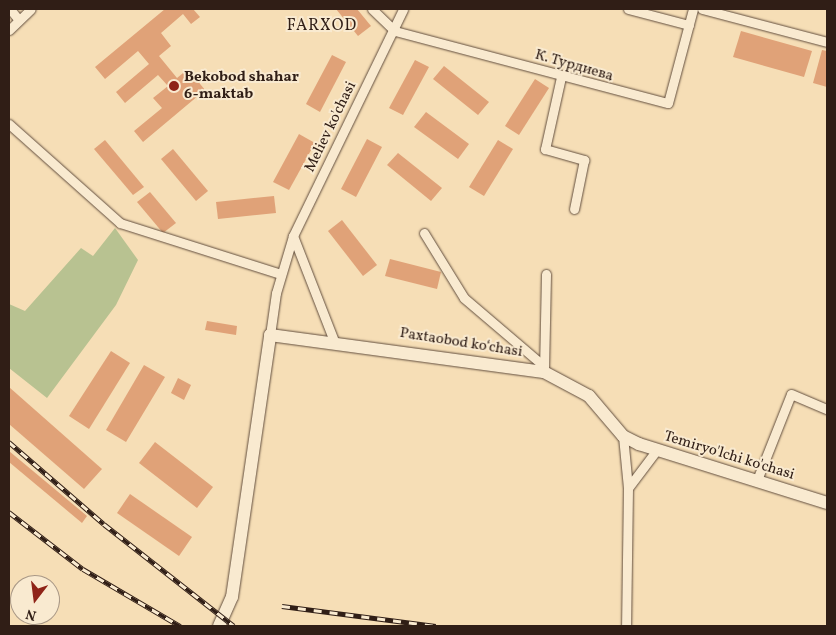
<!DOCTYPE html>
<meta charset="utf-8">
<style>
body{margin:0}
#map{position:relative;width:836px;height:635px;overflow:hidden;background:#f6deb6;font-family:Vollkorn,serif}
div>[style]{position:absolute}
.green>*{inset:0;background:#b8c291}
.building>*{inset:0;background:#e0a278}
.roads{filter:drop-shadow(0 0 1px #624e3e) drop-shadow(0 0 1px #624e3e)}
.street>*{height:9px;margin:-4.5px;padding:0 4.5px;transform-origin:4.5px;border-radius:4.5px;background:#f9ead0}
.secondary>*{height:12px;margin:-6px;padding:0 6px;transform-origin:6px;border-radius:6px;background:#f9ead0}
.rail>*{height:4.5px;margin-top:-2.25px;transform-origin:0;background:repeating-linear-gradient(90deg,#f9ead0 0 8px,#301e16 0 16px);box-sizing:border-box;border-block:1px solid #301e16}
.dots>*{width:14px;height:14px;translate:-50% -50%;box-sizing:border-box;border:2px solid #f9ead0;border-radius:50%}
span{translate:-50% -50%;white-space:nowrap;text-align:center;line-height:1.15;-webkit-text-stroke:4px #f9ead0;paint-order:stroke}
.street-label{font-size:15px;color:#301e16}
.poi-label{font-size:15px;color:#301e16;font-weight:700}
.left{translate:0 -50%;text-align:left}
.neighbourhood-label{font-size:16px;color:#301e16;letter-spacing:1px}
.frame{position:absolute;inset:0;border:10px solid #301e16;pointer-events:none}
.north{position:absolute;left:10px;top:575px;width:50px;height:50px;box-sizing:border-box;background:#f9ead0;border:1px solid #a99886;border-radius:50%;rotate:195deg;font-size:14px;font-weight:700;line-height:20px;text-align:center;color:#301e16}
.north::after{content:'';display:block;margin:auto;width:18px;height:22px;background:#8f2418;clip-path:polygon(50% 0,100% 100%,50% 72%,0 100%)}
</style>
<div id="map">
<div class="green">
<i style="clip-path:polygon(115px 228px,138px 260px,116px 305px,47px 398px,9px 368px,9px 304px,25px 311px,81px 248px,93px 256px)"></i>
</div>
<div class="building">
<i style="clip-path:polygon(165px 9px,193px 9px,200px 17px,191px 24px,183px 14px,161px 33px,171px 46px,159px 56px,177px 78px,188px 69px,205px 90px,143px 142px,134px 131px,162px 108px,153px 98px,168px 86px,158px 75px,125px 103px,116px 92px,149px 64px,138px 51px,105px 79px,95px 67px)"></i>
<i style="clip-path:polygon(336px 9px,357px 9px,371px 26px,358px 36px)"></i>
<i style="clip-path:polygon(741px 31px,812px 51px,804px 77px,733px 57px)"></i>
<i style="clip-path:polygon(822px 50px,827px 51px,827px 87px,813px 83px)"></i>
<i style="clip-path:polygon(332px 55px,346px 62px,320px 112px,306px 104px)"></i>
<i style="clip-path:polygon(415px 60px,429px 67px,403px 115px,389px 108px)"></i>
<i style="clip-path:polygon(444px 66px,489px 102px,478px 115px,433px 79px)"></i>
<i style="clip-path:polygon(535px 79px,549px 88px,519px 135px,505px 126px)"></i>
<i style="clip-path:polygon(426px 112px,469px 144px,458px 159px,414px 127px)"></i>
<i style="clip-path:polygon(299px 134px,315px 143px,289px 190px,273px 182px)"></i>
<i style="clip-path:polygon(367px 139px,382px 147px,356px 197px,341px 189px)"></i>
<i style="clip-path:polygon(105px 140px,144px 187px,133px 195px,94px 149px)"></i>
<i style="clip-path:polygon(498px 140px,513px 149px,484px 196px,469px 187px)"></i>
<i style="clip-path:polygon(173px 149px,208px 191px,196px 201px,161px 159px)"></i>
<i style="clip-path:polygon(398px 153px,442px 188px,431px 201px,387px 165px)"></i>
<i style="clip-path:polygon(150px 192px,176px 223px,163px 233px,137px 202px)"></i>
<i style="clip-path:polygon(274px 196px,276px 213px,218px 219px,216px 202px)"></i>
<i style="clip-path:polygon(342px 220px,377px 265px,363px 276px,328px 231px)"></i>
<i style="clip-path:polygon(390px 259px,441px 272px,437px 289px,385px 276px)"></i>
<i style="clip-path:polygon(207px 321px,237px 326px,236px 335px,205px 330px)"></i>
<i style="clip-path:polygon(111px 351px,130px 363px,89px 429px,69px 416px)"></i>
<i style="clip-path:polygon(144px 365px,165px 377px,126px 442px,106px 430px)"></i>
<i style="clip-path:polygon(178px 378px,191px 385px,184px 400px,171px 393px)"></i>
<i style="clip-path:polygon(9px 387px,102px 469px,84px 489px,9px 424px)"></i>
<i style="clip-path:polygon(155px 442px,213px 487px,197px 508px,139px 463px)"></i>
<i style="clip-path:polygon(9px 451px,87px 516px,82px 523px,9px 462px)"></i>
<i style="clip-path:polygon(130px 494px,192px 537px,179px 556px,117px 513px)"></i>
</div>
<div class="roads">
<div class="street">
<i style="left:10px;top:9px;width:14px;rotate:51deg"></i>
<i style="left:372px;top:9px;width:32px;rotate:44deg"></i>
<i style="left:395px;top:31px;width:282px;rotate:14.8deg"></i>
<i style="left:668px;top:103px;width:97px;rotate:-75.1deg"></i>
<i style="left:628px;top:9px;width:63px;rotate:14.7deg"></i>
<i style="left:702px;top:9px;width:129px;rotate:14.8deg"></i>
<i style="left:9px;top:30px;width:30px;rotate:-44deg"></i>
<i style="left:561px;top:77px;width:74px;rotate:102.5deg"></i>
<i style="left:545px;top:149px;width:41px;rotate:15.8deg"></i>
<i style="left:584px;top:160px;width:50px;rotate:101.5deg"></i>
<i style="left:9px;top:124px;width:149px;rotate:41.7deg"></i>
<i style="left:120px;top:223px;width:169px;rotate:17.6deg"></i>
<i style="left:424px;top:233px;width:76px;rotate:58.4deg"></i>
<i style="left:464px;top:298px;width:105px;rotate:40.4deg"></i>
<i style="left:270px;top:335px;width:42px;rotate:-81.9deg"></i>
<i style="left:276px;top:293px;width:59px;rotate:-73.4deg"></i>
<i style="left:334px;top:341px;width:113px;rotate:-111.3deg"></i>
<i style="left:293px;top:236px;width:252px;rotate:-64.1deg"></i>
<i style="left:544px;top:370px;width:96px;rotate:-88.8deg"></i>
<i style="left:623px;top:436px;width:52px;rotate:84.5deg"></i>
<i style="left:628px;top:488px;width:138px;rotate:90.8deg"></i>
<i style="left:757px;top:480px;width:92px;rotate:-68.4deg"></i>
<i style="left:791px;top:394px;width:39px;rotate:23deg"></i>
<i style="left:628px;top:488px;width:46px;rotate:-52.9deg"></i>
</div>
<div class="secondary">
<i style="left:219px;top:626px;width:32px;rotate:-66deg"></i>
<i style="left:232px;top:597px;width:265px;rotate:-81.7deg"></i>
<i style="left:270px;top:335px;width:276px;rotate:7.7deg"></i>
<i style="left:544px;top:372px;width:51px;rotate:28.1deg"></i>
<i style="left:589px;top:396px;width:52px;rotate:49.6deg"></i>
<i style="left:623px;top:436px;width:18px;rotate:27deg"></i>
<i style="left:639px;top:444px;width:197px;rotate:17.4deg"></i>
</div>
</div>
<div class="rail">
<i style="left:9px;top:442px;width:125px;rotate:40.8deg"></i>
<i style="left:104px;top:524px;width:165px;rotate:38.1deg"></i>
<i style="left:9px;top:512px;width:93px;rotate:37.6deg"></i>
<i style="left:83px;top:569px;width:113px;rotate:30.4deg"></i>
<i style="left:282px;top:606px;width:155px;rotate:7.4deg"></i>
</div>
<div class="dots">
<i style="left:174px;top:86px;background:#8f2418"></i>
</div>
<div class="street-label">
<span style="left:574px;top:66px;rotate:16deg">К. Турдиева</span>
<span style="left:331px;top:127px;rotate:-64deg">Meliev ko'chasi</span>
<span style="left:461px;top:343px;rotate:9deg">Paxtaobod ko‘chasi</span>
<span style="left:729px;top:456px;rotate:17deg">Temiryo'lchi ko'chasi</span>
</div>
<div class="poi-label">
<span class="left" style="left:184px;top:86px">Bekobod shahar<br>6-maktab</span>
</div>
<div class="neighbourhood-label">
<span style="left:322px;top:26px">FARXOD</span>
</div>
<div class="frame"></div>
<div class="north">N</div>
</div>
